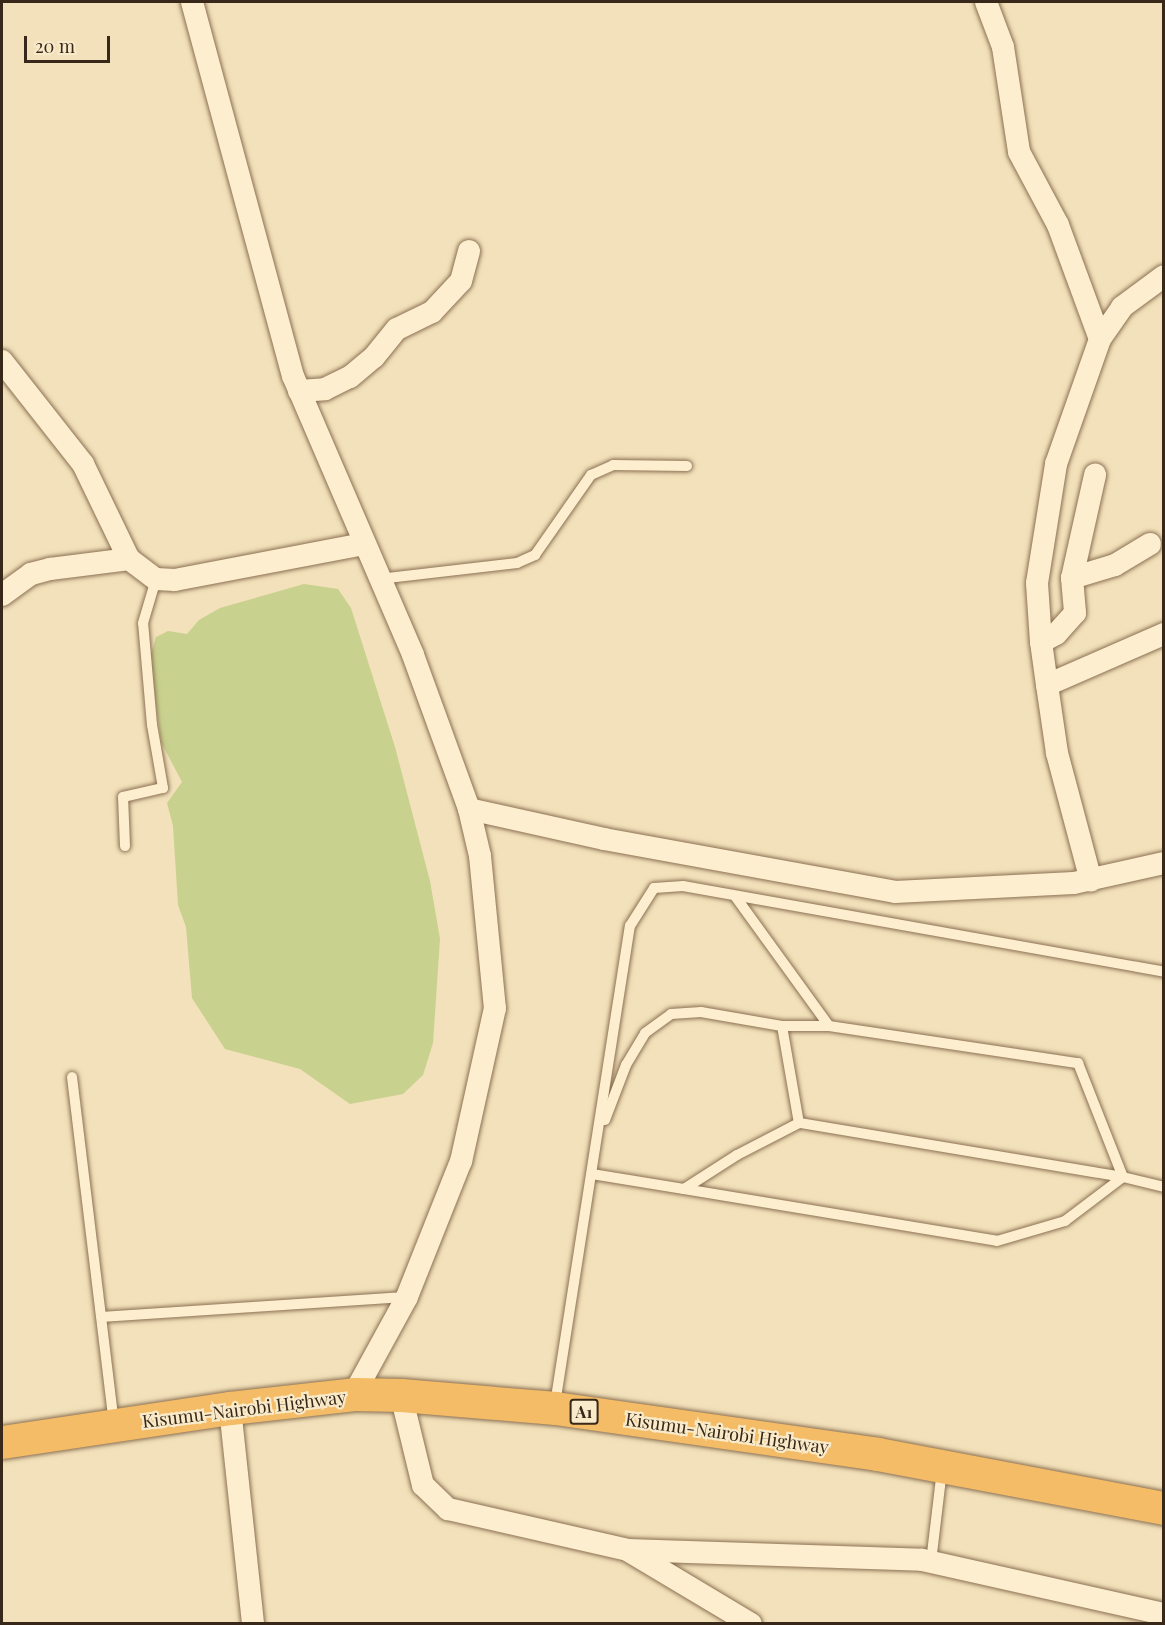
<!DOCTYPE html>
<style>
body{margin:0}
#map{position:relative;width:1165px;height:1625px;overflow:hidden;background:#f2e1ba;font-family:"Playfair Display",serif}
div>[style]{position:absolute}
.green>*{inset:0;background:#c9d18e}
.roads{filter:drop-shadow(0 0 2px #8b7053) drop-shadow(0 0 2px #8b7053)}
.service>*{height:10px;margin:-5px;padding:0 5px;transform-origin:5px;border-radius:5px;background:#fceece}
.minor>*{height:22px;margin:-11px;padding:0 11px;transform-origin:11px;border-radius:11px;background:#fceece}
.trunk>*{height:33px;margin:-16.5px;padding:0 16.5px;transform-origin:16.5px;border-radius:16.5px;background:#f4bc66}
span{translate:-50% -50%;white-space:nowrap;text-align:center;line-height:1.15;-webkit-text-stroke:4.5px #f9ebca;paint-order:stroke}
.shield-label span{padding:2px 4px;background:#f9ebca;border:2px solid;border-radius:4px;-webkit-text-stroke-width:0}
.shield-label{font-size:16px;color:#382819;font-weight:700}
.street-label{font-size:18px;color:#382819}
.frame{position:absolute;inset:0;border:3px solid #382819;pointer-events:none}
.scale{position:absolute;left:24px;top:36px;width:86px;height:27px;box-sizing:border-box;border:3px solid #382819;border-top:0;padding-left:8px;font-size:18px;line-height:21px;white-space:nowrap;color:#382819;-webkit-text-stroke:4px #f9ebca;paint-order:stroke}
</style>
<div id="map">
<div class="green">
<i style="clip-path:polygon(304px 584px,338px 589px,351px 608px,395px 747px,430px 881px,440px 939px,433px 1043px,423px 1075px,403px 1094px,350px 1104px,300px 1069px,225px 1049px,192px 998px,186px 927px,178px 905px,173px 826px,167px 803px,182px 782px,161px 742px,150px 657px,156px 637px,168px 631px,187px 634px,199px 620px,220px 608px)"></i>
</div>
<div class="roads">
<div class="service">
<i style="left:379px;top:579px;width:139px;rotate:-6.6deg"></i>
<i style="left:517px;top:563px;width:20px;rotate:-24deg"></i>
<i style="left:535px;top:555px;width:98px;rotate:-55deg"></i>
<i style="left:591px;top:475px;width:24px;rotate:-24deg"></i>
<i style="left:613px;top:465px;width:74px;rotate:0.8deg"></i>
<i style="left:125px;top:846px;width:49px;rotate:-92.3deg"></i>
<i style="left:123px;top:797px;width:41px;rotate:-12.7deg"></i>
<i style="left:163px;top:788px;width:64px;rotate:-99.9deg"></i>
<i style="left:152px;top:725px;width:102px;rotate:-95deg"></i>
<i style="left:143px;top:623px;width:46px;rotate:-73.5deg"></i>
<i style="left:735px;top:896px;width:160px;rotate:54.1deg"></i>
<i style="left:782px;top:1026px;width:98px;rotate:80.1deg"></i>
<i style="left:72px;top:1077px;width:348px;rotate:83.1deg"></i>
<i style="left:605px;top:1120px;width:59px;rotate:-69.1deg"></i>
<i style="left:626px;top:1065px;width:37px;rotate:-59deg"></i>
<i style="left:645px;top:1033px;width:32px;rotate:-36deg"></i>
<i style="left:671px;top:1014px;width:30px;rotate:-4deg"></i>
<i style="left:701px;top:1012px;width:82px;rotate:9.8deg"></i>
<i style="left:782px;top:1026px;width:47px"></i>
<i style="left:829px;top:1026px;width:252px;rotate:8.5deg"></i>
<i style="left:1078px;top:1063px;width:123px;rotate:68.5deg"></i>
<i style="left:1123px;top:1177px;width:42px;rotate:13.7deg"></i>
<i style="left:592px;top:1174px;width:93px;rotate:9.3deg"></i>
<i style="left:684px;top:1189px;width:317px;rotate:9.4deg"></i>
<i style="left:997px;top:1241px;width:71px;rotate:-16.4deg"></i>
<i style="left:1065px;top:1221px;width:73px;rotate:-37.2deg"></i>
<i style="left:1123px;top:1177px;width:328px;rotate:-170.5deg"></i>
<i style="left:799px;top:1123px;width:70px;rotate:152.7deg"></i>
<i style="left:737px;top:1155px;width:63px;rotate:147.3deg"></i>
<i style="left:102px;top:1317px;width:306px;rotate:-3.8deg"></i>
<i style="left:555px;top:1404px;width:484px;rotate:-81.1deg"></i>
<i style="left:630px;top:926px;width:45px;rotate:-57.7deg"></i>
<i style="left:654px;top:888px;width:29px;rotate:-4deg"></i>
<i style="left:683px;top:886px;width:489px;rotate:10.1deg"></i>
<i style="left:931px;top:1562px;width:93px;rotate:-83.2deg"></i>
</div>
<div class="minor">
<i style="left:192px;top:2px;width:387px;rotate:74.9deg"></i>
<i style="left:293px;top:376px;width:304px;rotate:66.7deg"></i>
<i style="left:413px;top:655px;width:164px;rotate:70deg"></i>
<i style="left:469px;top:809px;width:48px;rotate:76.8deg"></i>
<i style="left:480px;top:856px;width:153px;rotate:84.4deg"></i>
<i style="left:495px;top:1008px;width:157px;rotate:102.5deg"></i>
<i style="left:461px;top:1161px;width:146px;rotate:111.7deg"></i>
<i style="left:407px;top:1297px;width:111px;rotate:118.7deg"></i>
<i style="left:986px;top:2px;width:48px;rotate:69.3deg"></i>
<i style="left:1003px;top:47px;width:106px;rotate:81.3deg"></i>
<i style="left:1019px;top:152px;width:83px;rotate:61.9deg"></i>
<i style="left:1058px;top:225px;width:121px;rotate:69.8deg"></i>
<i style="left:2px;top:361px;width:131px;rotate:51.8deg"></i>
<i style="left:83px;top:464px;width:106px;rotate:64.2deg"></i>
<i style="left:129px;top:559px;width:34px;rotate:37deg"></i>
<i style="left:156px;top:579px;width:19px;rotate:3deg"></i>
<i style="left:175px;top:580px;width:191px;rotate:-10.8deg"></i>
<i style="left:299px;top:391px;width:26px;rotate:-4deg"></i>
<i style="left:325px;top:389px;width:28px;rotate:-26deg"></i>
<i style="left:350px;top:377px;width:31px;rotate:-40deg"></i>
<i style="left:374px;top:357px;width:36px;rotate:-51deg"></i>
<i style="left:397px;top:329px;width:39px;rotate:-26deg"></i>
<i style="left:432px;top:312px;width:42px;rotate:-46.9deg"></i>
<i style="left:461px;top:281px;width:31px;rotate:-75deg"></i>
<i style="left:1150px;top:544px;width:41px;rotate:149deg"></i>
<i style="left:1115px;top:565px;width:45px;rotate:163.2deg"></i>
<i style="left:1072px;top:578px;width:35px;rotate:85deg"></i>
<i style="left:1075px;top:613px;width:28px;rotate:132deg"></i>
<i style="left:1056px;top:634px;width:17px;rotate:152deg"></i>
<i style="left:1041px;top:642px;width:43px;rotate:82.1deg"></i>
<i style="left:1047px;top:685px;width:128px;rotate:-23.6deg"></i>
<i style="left:1072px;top:578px;width:106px;rotate:-77.4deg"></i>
<i style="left:2px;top:595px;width:36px;rotate:-36deg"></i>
<i style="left:31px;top:574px;width:20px;rotate:-15deg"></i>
<i style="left:50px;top:569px;width:80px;rotate:-7.2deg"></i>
<i style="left:1041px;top:642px;width:59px;rotate:-93.9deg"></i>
<i style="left:1037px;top:583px;width:121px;rotate:-80.9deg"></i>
<i style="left:1056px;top:464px;width:133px;rotate:-70.6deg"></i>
<i style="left:1100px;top:339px;width:39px;rotate:-55deg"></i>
<i style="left:1122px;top:307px;width:52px;rotate:-36.4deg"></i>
<i style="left:1047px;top:685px;width:69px;rotate:81.6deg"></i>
<i style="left:1057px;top:753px;width:132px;rotate:75.1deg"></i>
<i style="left:469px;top:809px;width:138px;rotate:12.5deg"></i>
<i style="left:604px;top:839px;width:296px;rotate:10.3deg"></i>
<i style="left:895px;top:892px;width:179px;rotate:-2.9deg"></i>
<i style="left:1074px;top:883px;width:92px;rotate:-12.5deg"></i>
<i style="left:401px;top:1395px;width:93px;rotate:76.3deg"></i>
<i style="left:423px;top:1485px;width:35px;rotate:44deg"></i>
<i style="left:448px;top:1509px;width:185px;rotate:12.8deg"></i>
<i style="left:628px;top:1550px;width:294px;rotate:1.9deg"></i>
<i style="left:922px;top:1560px;width:248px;rotate:12.6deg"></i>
<i style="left:230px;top:1408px;width:217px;rotate:83.9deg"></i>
<i style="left:629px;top:1551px;width:142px;rotate:30.9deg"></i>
</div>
<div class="trunk">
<i style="left:2px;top:1442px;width:231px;rotate:-8.5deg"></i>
<i style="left:230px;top:1408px;width:125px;rotate:-6.4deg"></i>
<i style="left:354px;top:1394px;width:47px;rotate:1.2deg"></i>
<i style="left:401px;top:1395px;width:155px;rotate:4.8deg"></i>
<i style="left:555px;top:1408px;width:326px;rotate:8.1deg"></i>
<i style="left:878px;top:1454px;width:291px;rotate:10.7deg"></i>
</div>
</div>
<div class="shield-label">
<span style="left:584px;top:1412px">A1</span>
</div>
<div class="street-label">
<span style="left:244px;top:1409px;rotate:-7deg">Kisumu-Nairobi Highway</span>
<span style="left:727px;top:1433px;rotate:8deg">Kisumu-Nairobi Highway</span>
</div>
<div class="frame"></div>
<div class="scale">20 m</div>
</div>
